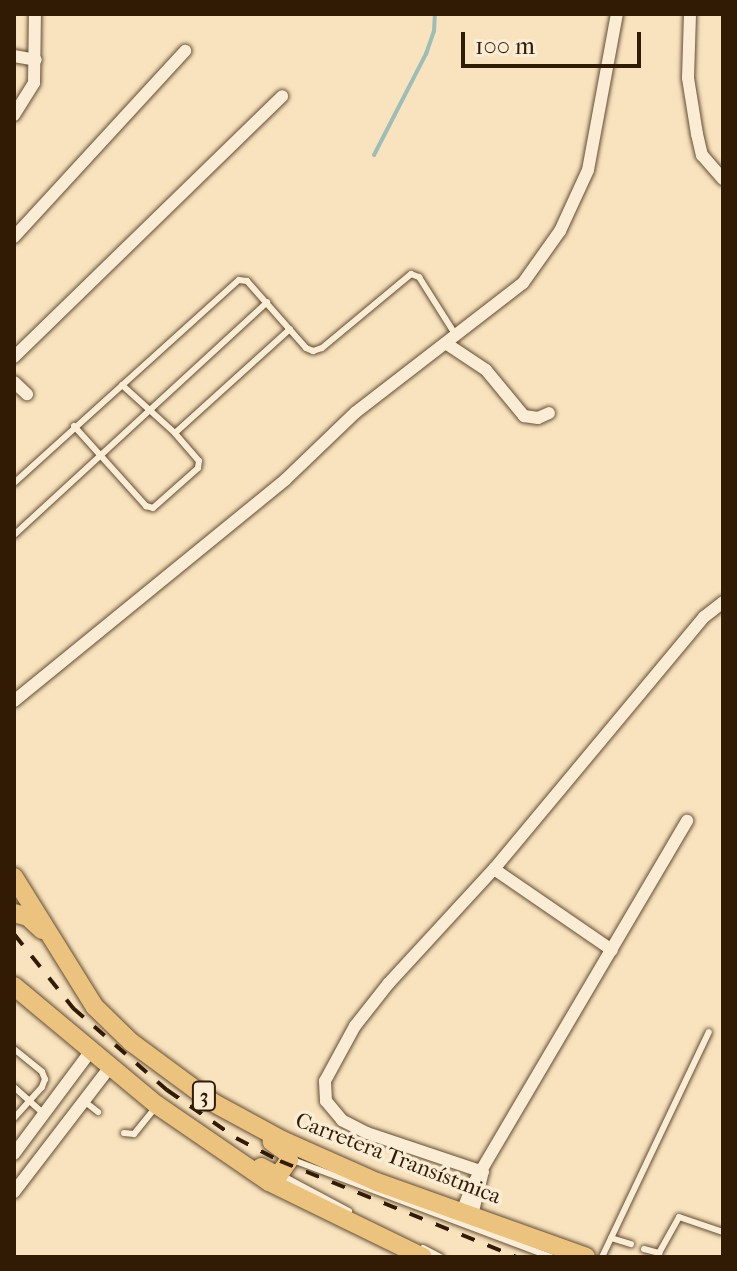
<!DOCTYPE html>
<meta charset="utf-8">
<style>
body{margin:0}
#map{position:relative;width:737px;height:1271px;overflow:hidden;background:#f9e3be;font-family:"IM FELL French Canon",serif}
div>[style]{position:absolute}
.stream>*{height:4px;margin:-2px;padding:0 2px;transform-origin:2px;border-radius:2px;background:#9ebdb7}
.roads{filter:drop-shadow(0 0 2px #634d33) drop-shadow(0 0 2px #634d33)}
.lane>*{height:6px;margin:-3px;padding:0 3px;transform-origin:3px;border-radius:3px;background:#fbedd5}
.street>*{height:12px;margin:-6px;padding:0 6px;transform-origin:6px;border-radius:6px;background:#fbedd5}
.primary>*{height:18px;margin:-9px;padding:0 9px;transform-origin:9px;border-radius:9px;background:#ecc27f}
.rail>*{height:4px;margin-top:-2px;transform-origin:0;background:repeating-linear-gradient(90deg,#311b05 0 14px,transparent 0 28px)}
span{translate:-50% -50%;white-space:nowrap;text-align:center;line-height:1.15;-webkit-text-stroke:7px #fbedd5;paint-order:stroke}
.shield-label span{padding:2px 6px;background:#fbedd5;border:2px solid;border-radius:6px;-webkit-text-stroke-width:0}
.shield-label{font-size:20px;color:#311b05;font-weight:700}
.street-label{font-size:22px;color:#311b05}
.frame{position:absolute;inset:0;border:16px solid #311b05;pointer-events:none}
.scale{position:absolute;left:461px;top:32px;width:180px;height:36px;box-sizing:border-box;border:4px solid #311b05;border-top:0;padding-left:10px;font-size:24px;line-height:28px;white-space:nowrap;color:#311b05;-webkit-text-stroke:6px #fbedd5;paint-order:stroke}
</style>
<div id="map">
<div class="stream">
<i style="left:374px;top:155px;width:114px;rotate:-62.8deg"></i>
<i style="left:426px;top:54px;width:24px;rotate:-71deg"></i>
<i style="left:434px;top:31px;width:17px;rotate:-87deg"></i>
</div>
<div class="roads">
<div class="lane">
<i style="left:122px;top:385px;width:72px;rotate:42.2deg"></i>
<i style="left:74px;top:426px;width:108px;rotate:48deg"></i>
<i style="left:146px;top:506px;width:7px;rotate:16deg"></i>
<i style="left:153px;top:508px;width:60px;rotate:-41.6deg"></i>
<i style="left:198px;top:468px;width:7px;rotate:-82deg"></i>
<i style="left:199px;top:461px;width:37px;rotate:-131deg"></i>
<i style="left:175px;top:433px;width:155px;rotate:-42.1deg"></i>
<i style="left:14px;top:483px;width:303px;rotate:-42.1deg"></i>
<i style="left:239px;top:280px;width:8px;rotate:7deg"></i>
<i style="left:247px;top:281px;width:89px;rotate:48.6deg"></i>
<i style="left:306px;top:348px;width:8px;rotate:23deg"></i>
<i style="left:313px;top:351px;width:9px;rotate:-18deg"></i>
<i style="left:322px;top:348px;width:116px;rotate:-39.7deg"></i>
<i style="left:411px;top:274px;width:9px;rotate:21deg"></i>
<i style="left:419px;top:277px;width:67px;rotate:57.7deg"></i>
<i style="left:14px;top:535px;width:344px;rotate:-42.6deg"></i>
<i style="left:14px;top:1049px;width:36px;rotate:39deg"></i>
<i style="left:42px;top:1072px;width:8px;rotate:67deg"></i>
<i style="left:45px;top:1079px;width:9px;rotate:111deg"></i>
<i style="left:42px;top:1087px;width:42px;rotate:132.1deg"></i>
<i style="left:14px;top:1087px;width:40px;rotate:42deg"></i>
<i style="left:84px;top:1101px;width:18px;rotate:38deg"></i>
<i style="left:124px;top:1133px;width:10px;rotate:6deg"></i>
<i style="left:134px;top:1134px;width:33px;rotate:-51deg"></i>
<i style="left:293px;top:1160px;width:276px;rotate:20.6deg"></i>
<i style="left:281px;top:1175px;width:77px;rotate:27.9deg"></i>
<i style="left:611px;top:1238px;width:21px;rotate:17deg"></i>
<i style="left:423px;top:1248px;width:20px;rotate:27deg"></i>
<i style="left:644px;top:1249px;width:16px;rotate:15deg"></i>
<i style="left:659px;top:1253px;width:41px;rotate:-60.9deg"></i>
<i style="left:679px;top:1217px;width:46px;rotate:18.8deg"></i>
<i style="left:602px;top:1257px;width:249px;rotate:-64.6deg"></i>
</div>
<div class="street">
<i style="left:690px;top:14px;width:64px;rotate:91.8deg"></i>
<i style="left:688px;top:78px;width:57px;rotate:80.9deg"></i>
<i style="left:697px;top:134px;width:22px;rotate:77deg"></i>
<i style="left:702px;top:155px;width:32px;rotate:49deg"></i>
<i style="left:14px;top:56px;width:22px;rotate:10deg"></i>
<i style="left:14px;top:115px;width:38px;rotate:-58deg"></i>
<i style="left:34px;top:83px;width:69px;rotate:-89.2deg"></i>
<i style="left:14px;top:237px;width:253px;rotate:-47.4deg"></i>
<i style="left:447px;top:344px;width:47px;rotate:33.7deg"></i>
<i style="left:486px;top:370px;width:60px;rotate:50.4deg"></i>
<i style="left:524px;top:416px;width:14px;rotate:8deg"></i>
<i style="left:538px;top:418px;width:12px;rotate:-24deg"></i>
<i style="left:14px;top:357px;width:374px;rotate:-44.2deg"></i>
<i style="left:14px;top:382px;width:18px;rotate:43deg"></i>
<i style="left:14px;top:701px;width:350px;rotate:-39.2deg"></i>
<i style="left:285px;top:480px;width:98px;rotate:-43.8deg"></i>
<i style="left:356px;top:412px;width:211px;rotate:-37.7deg"></i>
<i style="left:523px;top:283px;width:64px;rotate:-54.6deg"></i>
<i style="left:560px;top:231px;width:67px;rotate:-65.3deg"></i>
<i style="left:588px;top:170px;width:159px;rotate:-79.5deg"></i>
<i style="left:494px;top:869px;width:143px;rotate:34.5deg"></i>
<i style="left:14px;top:1154px;width:127px;rotate:-53.3deg"></i>
<i style="left:483px;top:1172px;width:122px;rotate:-161.4deg"></i>
<i style="left:367px;top:1133px;width:28px;rotate:-153deg"></i>
<i style="left:342px;top:1120px;width:25px;rotate:-130deg"></i>
<i style="left:326px;top:1101px;width:20px;rotate:-93deg"></i>
<i style="left:325px;top:1081px;width:63px;rotate:-61.4deg"></i>
<i style="left:355px;top:1026px;width:55px;rotate:-51.7deg"></i>
<i style="left:389px;top:983px;width:155px;rotate:-47.4deg"></i>
<i style="left:494px;top:869px;width:328px;rotate:-50.2deg"></i>
<i style="left:704px;top:617px;width:24px;rotate:-38deg"></i>
<i style="left:14px;top:1192px;width:156px;rotate:-52.5deg"></i>
<i style="left:462px;top:1212px;width:28px;rotate:-69deg"></i>
<i style="left:472px;top:1186px;width:424px;rotate:-59.5deg"></i>
<i style="left:472px;top:1215px;width:41px;rotate:-76deg"></i>
</div>
<div class="primary">
<i style="left:14px;top:877px;width:153px;rotate:58.1deg"></i>
<i style="left:95px;top:1007px;width:50px;rotate:44.2deg"></i>
<i style="left:131px;top:1042px;width:101px;rotate:36.5deg"></i>
<i style="left:212px;top:1102px;width:80px;rotate:28.5deg"></i>
<i style="left:282px;top:1140px;width:104px;rotate:23.9deg"></i>
<i style="left:377px;top:1182px;width:222px;rotate:19.7deg"></i>
<i style="left:14px;top:913px;width:15px;rotate:16deg"></i>
<i style="left:28px;top:917px;width:19px;rotate:43deg"></i>
<i style="left:14px;top:986px;width:186px;rotate:39.8deg"></i>
<i style="left:157px;top:1105px;width:136px;rotate:34.5deg"></i>
<i style="left:269px;top:1182px;width:171px;rotate:26deg"></i>
<i style="left:261px;top:1167px;width:19px;rotate:28deg"></i>
<i style="left:278px;top:1176px;width:19px;rotate:-55deg"></i>
<i style="left:289px;top:1160px;width:7px;rotate:-106deg"></i>
<i style="left:287px;top:1153px;width:19px;rotate:-144deg"></i>
</div>
</div>
<div class="rail">
<i style="left:14px;top:934px;width:95px;rotate:51.4deg"></i>
<i style="left:73px;top:1008px;width:125px;rotate:41.1deg"></i>
<i style="left:167px;top:1090px;width:84px;rotate:34.8deg"></i>
<i style="left:236px;top:1138px;width:50px;rotate:27.6deg"></i>
<i style="left:280px;top:1161px;width:256px;rotate:22.1deg"></i>
</div>
<div class="shield-label">
<span style="left:204px;top:1096px">3</span>
</div>
<div class="street-label">
<span style="left:398px;top:1159px;rotate:21deg">Carretera Transístmica</span>
</div>
<div class="frame"></div>
<div class="scale">100 m</div>
</div>
